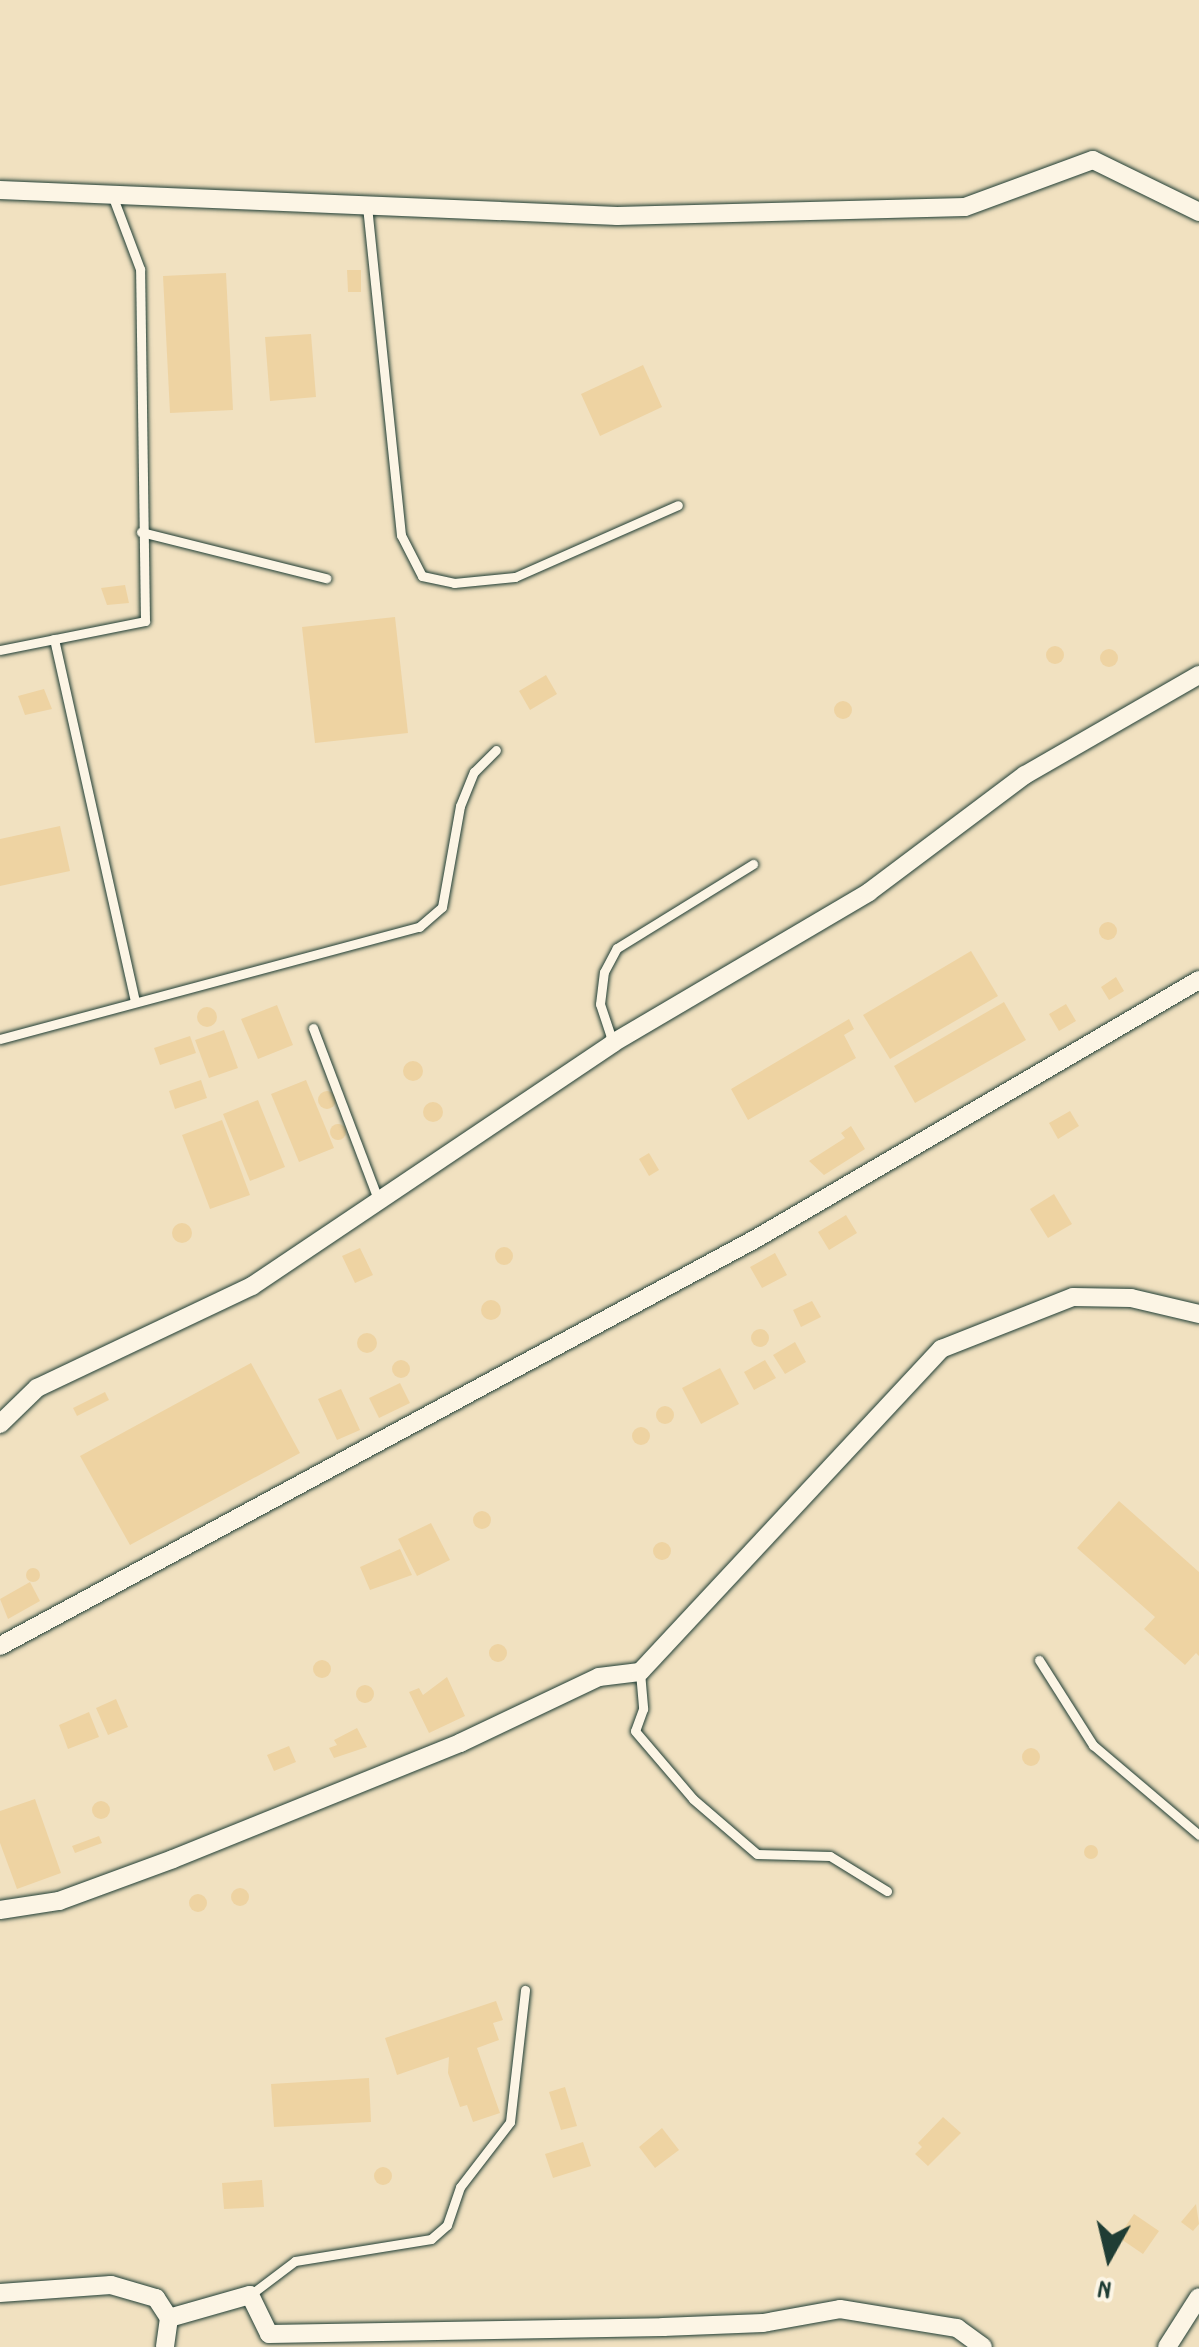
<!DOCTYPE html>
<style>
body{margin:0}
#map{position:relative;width:1199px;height:2347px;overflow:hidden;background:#f8ebd1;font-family:Dekko,sans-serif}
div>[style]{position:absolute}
.built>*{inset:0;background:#f1e1c0}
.building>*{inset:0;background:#eed3a2}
.round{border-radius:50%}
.roads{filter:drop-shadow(0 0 2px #1f3d34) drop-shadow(0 0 2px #1f3d34)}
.service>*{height:9px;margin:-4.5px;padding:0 4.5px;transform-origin:4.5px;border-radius:4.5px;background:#fcf5e5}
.minor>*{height:18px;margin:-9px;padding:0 9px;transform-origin:9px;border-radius:9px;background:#fcf5e5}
span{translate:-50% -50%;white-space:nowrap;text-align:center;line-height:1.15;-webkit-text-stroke:10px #fcf5e5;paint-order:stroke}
.north{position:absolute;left:1059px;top:2207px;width:100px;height:100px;-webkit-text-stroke:8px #fcf5e5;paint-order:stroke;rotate:188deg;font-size:28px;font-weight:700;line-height:40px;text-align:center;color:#1f3d34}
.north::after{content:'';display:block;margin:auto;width:35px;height:45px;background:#1f3d34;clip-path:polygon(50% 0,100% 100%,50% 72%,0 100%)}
</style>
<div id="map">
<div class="built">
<i style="clip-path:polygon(0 0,1199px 0,1199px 2347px,0 2347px)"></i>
</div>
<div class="building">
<i style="clip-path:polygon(347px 270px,361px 270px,361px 292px,348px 292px)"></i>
<i style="clip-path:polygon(226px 273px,233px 410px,170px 413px,163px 276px)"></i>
<i style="clip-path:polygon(311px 334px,316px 397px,270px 401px,265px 337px)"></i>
<i style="clip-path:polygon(643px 365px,662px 407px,600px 436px,581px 394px)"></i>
<i style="clip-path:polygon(125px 585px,129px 603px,107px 605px,101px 588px)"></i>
<i style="clip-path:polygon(395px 617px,408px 733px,315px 743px,302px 627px)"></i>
<i class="round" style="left:1046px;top:646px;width:18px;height:18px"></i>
<i class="round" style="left:1100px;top:649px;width:18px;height:18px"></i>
<i style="clip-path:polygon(546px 675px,557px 694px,530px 710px,519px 691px)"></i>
<i style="clip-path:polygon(44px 689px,52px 709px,25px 715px,18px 696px)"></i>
<i class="round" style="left:834px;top:701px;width:18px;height:18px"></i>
<i style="clip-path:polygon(60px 826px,70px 871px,0 886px,0 839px)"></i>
<i class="round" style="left:1099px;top:922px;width:18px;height:18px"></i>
<i style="clip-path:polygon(971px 951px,998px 996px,890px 1059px,863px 1015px)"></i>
<i style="clip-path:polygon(1116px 977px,1124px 991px,1109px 1000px,1101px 987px)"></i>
<i style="clip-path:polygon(1004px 1002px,1026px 1040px,915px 1103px,894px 1066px)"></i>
<i style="clip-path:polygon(1066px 1004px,1076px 1021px,1059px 1031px,1049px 1014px)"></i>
<i style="clip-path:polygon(277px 1005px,293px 1045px,258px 1059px,241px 1019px)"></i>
<i class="round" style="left:197px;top:1007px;width:20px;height:20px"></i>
<i style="clip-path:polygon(849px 1019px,854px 1029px,844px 1035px,856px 1058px,748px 1120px,731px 1089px)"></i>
<i style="clip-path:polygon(224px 1030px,238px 1068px,209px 1078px,195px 1040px)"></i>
<i style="clip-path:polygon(190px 1036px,196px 1053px,160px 1065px,154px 1048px)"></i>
<i class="round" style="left:403px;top:1061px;width:20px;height:20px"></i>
<i style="clip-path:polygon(201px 1080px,207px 1098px,175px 1109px,169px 1091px)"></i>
<i style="clip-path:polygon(306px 1080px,334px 1148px,299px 1162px,271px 1094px)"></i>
<i class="round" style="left:318px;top:1091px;width:18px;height:18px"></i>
<i style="clip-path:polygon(258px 1100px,285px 1167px,250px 1181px,223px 1114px)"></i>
<i class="round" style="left:423px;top:1102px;width:20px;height:20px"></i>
<i style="clip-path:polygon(1070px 1111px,1079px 1126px,1058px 1139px,1049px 1123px)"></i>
<i style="clip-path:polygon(222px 1120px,250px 1195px,210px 1209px,182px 1135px)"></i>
<i class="round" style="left:330px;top:1124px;width:16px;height:16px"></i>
<i style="clip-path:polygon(851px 1126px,865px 1149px,824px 1175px,809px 1161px,845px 1138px,841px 1133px)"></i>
<i style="clip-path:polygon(649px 1153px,659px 1170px,649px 1176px,639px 1159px)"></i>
<i style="clip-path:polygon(1054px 1194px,1072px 1224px,1048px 1238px,1030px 1209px)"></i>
<i style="clip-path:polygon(846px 1215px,857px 1233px,829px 1250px,818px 1232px)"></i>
<i class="round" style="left:172px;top:1223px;width:20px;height:20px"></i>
<i class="round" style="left:495px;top:1247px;width:18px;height:18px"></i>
<i style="clip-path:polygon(360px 1248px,373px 1275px,355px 1283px,342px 1256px)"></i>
<i style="clip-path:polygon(775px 1253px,787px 1275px,762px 1288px,750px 1267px)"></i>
<i class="round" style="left:481px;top:1300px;width:20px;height:20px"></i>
<i style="clip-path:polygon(812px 1301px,821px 1317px,801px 1327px,793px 1310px)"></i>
<i class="round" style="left:751px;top:1329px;width:18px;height:18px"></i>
<i class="round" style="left:357px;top:1333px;width:20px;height:20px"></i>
<i style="clip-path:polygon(795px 1342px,806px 1362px,785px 1374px,773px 1355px)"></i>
<i class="round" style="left:392px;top:1360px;width:18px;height:18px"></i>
<i style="clip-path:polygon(765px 1360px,776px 1378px,754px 1390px,744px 1372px)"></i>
<i style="clip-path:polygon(251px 1363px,300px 1453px,130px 1545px,80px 1456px)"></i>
<i style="clip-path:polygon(720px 1368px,739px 1404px,701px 1424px,682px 1388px)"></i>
<i style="clip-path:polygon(400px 1383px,410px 1403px,379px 1418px,369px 1398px)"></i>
<i style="clip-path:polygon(341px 1389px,360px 1430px,337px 1440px,318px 1399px)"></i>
<i style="clip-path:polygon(105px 1392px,109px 1400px,77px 1416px,73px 1408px)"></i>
<i class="round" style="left:656px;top:1406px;width:18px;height:18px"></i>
<i class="round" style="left:632px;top:1427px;width:18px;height:18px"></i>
<i style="clip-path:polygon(1119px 1501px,1199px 1572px,1199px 1656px,1196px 1653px,1185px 1665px,1144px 1629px,1155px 1617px,1077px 1548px)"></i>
<i class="round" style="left:473px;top:1511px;width:18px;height:18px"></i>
<i style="clip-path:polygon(431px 1523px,450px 1560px,417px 1576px,398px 1539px)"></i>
<i class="round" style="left:653px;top:1542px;width:18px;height:18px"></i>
<i style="clip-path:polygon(400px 1549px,412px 1575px,370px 1590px,360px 1567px)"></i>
<i class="round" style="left:26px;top:1568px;width:14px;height:14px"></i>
<i style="clip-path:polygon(30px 1582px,40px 1601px,8px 1619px,0 1599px)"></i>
<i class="round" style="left:489px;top:1644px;width:18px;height:18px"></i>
<i class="round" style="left:313px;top:1660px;width:18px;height:18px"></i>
<i style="clip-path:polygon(447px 1677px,465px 1716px,429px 1733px,409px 1692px,419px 1688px,423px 1695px)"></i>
<i class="round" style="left:356px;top:1685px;width:18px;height:18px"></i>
<i style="clip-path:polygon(116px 1699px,128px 1727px,108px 1735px,96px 1708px)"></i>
<i style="clip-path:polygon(89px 1712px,99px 1737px,68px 1749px,59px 1725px)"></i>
<i style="clip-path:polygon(357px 1728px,367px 1747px,334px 1758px,329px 1748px,337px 1745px,334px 1740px)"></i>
<i style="clip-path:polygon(289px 1746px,296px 1762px,274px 1771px,267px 1755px)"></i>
<i class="round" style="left:1022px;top:1748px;width:18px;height:18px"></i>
<i style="clip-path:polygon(35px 1799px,61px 1873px,17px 1889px,0 1843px,0 1811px)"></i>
<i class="round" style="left:92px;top:1801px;width:18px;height:18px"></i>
<i style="clip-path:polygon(99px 1836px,102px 1843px,75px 1853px,72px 1846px)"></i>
<i class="round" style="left:1084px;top:1845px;width:14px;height:14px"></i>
<i class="round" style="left:231px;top:1888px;width:18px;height:18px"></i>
<i class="round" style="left:189px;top:1894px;width:18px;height:18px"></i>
<i style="clip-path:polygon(496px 2001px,503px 2020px,493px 2023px,499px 2040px,477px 2048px,500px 2113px,473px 2122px,467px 2105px,460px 2107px,448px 2073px,449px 2057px,397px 2075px,385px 2038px)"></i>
<i style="clip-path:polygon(369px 2078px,371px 2122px,274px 2127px,271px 2084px)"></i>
<i style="clip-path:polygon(565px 2087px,577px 2126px,561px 2130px,549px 2092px)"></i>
<i style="clip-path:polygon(943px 2117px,961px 2133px,928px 2166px,915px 2154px,922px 2147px,918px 2143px)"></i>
<i style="clip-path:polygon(662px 2128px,679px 2150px,655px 2168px,639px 2147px)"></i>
<i style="clip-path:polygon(583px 2142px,591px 2166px,553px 2178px,545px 2154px)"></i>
<i class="round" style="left:374px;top:2167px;width:18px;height:18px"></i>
<i style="clip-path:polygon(262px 2180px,264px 2207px,224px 2209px,222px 2183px)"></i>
<i style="clip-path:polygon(1196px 2204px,1199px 2224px,1193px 2231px,1181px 2222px)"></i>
<i style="clip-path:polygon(1134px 2214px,1159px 2231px,1143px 2254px,1118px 2237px)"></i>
</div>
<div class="roads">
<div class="service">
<i style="left:367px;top:206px;width:331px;rotate:84.1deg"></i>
<i style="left:401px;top:535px;width:46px;rotate:62.9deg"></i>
<i style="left:422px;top:576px;width:33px;rotate:12deg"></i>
<i style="left:454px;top:583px;width:61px;rotate:-5.6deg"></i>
<i style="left:515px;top:577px;width:178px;rotate:-23.8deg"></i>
<i style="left:141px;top:532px;width:191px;rotate:14deg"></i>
<i style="left:54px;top:639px;width:370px;rotate:77.4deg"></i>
<i style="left:0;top:650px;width:148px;rotate:-11.3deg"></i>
<i style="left:145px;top:621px;width:352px;rotate:-90.8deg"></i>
<i style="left:140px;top:269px;width:79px;rotate:-110.7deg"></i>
<i style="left:313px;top:1028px;width:186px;rotate:69.2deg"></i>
<i style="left:0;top:1039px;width:434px;rotate:-15deg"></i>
<i style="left:419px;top:927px;width:30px;rotate:-41deg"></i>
<i style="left:442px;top:907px;width:103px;rotate:-79.9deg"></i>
<i style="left:460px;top:806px;width:37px;rotate:-68deg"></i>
<i style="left:474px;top:772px;width:31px;rotate:-45deg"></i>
<i style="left:613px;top:1043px;width:41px;rotate:-108.4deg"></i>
<i style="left:600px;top:1004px;width:32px;rotate:-83deg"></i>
<i style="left:604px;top:972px;width:27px;rotate:-62deg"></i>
<i style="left:617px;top:948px;width:160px;rotate:-31.7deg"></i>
<i style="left:1039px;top:1660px;width:101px;rotate:57.6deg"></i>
<i style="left:1093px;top:1745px;width:139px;rotate:40.3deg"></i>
<i style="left:640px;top:1672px;width:37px;rotate:85deg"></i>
<i style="left:643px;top:1709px;width:23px;rotate:110deg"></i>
<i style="left:635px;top:1731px;width:89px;rotate:49.5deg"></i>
<i style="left:693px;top:1799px;width:84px;rotate:40.7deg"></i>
<i style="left:757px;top:1854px;width:73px;rotate:1.6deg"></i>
<i style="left:830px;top:1856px;width:67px;rotate:31.6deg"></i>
<i style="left:250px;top:2295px;width:56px;rotate:-37.1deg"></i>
<i style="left:295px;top:2261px;width:138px;rotate:-9.2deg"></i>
<i style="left:431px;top:2239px;width:21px;rotate:-41deg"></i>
<i style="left:447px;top:2225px;width:40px;rotate:-71.1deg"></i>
<i style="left:460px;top:2187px;width:82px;rotate:-52.4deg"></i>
<i style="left:510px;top:2122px;width:133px;rotate:-83.5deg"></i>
</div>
<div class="minor">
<i style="left:0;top:190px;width:618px;rotate:2.41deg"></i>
<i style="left:617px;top:216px;width:348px;rotate:-1.5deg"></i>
<i style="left:965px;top:207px;width:136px;rotate:-20.2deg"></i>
<i style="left:1093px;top:160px;width:118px;rotate:26.1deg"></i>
<i style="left:0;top:1424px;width:52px;rotate:-44.2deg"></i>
<i style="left:37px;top:1388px;width:238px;rotate:-25.4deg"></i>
<i style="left:252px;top:1286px;width:435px;rotate:-33.9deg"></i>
<i style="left:613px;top:1043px;width:297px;rotate:-30.5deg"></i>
<i style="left:869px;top:892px;width:195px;rotate:-36.9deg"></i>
<i style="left:1025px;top:775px;width:201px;rotate:-29.9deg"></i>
<i style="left:0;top:1646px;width:860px;rotate:-28.32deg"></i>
<i style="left:757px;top:1238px;width:512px;rotate:-30.27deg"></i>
<i style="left:0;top:1910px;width:60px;rotate:-8.7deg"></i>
<i style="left:59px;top:1901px;width:121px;rotate:-20.2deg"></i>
<i style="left:173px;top:1859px;width:310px;rotate:-22deg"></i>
<i style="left:460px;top:1743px;width:154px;rotate:-25.4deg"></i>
<i style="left:599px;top:1677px;width:41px;rotate:-7deg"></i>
<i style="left:640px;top:1672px;width:442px;rotate:-47deg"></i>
<i style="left:941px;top:1349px;width:142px;rotate:-21.5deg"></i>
<i style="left:1073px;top:1297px;width:58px;rotate:1deg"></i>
<i style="left:1131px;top:1298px;width:70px;rotate:13.2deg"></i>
<i style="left:0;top:2293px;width:111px;rotate:-4.1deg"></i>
<i style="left:111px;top:2285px;width:47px;rotate:16.1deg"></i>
<i style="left:156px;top:2298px;width:24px;rotate:57deg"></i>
<i style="left:169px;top:2318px;width:29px;rotate:98deg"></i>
<i style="left:169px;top:2318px;width:84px;rotate:-15.9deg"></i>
<i style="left:250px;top:2295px;width:43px;rotate:64deg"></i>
<i style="left:269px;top:2334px;width:394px;rotate:-1deg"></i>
<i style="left:663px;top:2327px;width:100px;rotate:-2.3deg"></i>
<i style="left:763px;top:2323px;width:78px;rotate:-10.3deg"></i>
<i style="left:840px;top:2309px;width:119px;rotate:9.2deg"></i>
<i style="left:957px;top:2328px;width:32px;rotate:36deg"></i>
<i style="left:1167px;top:2347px;width:59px;rotate:-57.4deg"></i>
</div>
</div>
<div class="north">N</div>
</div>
